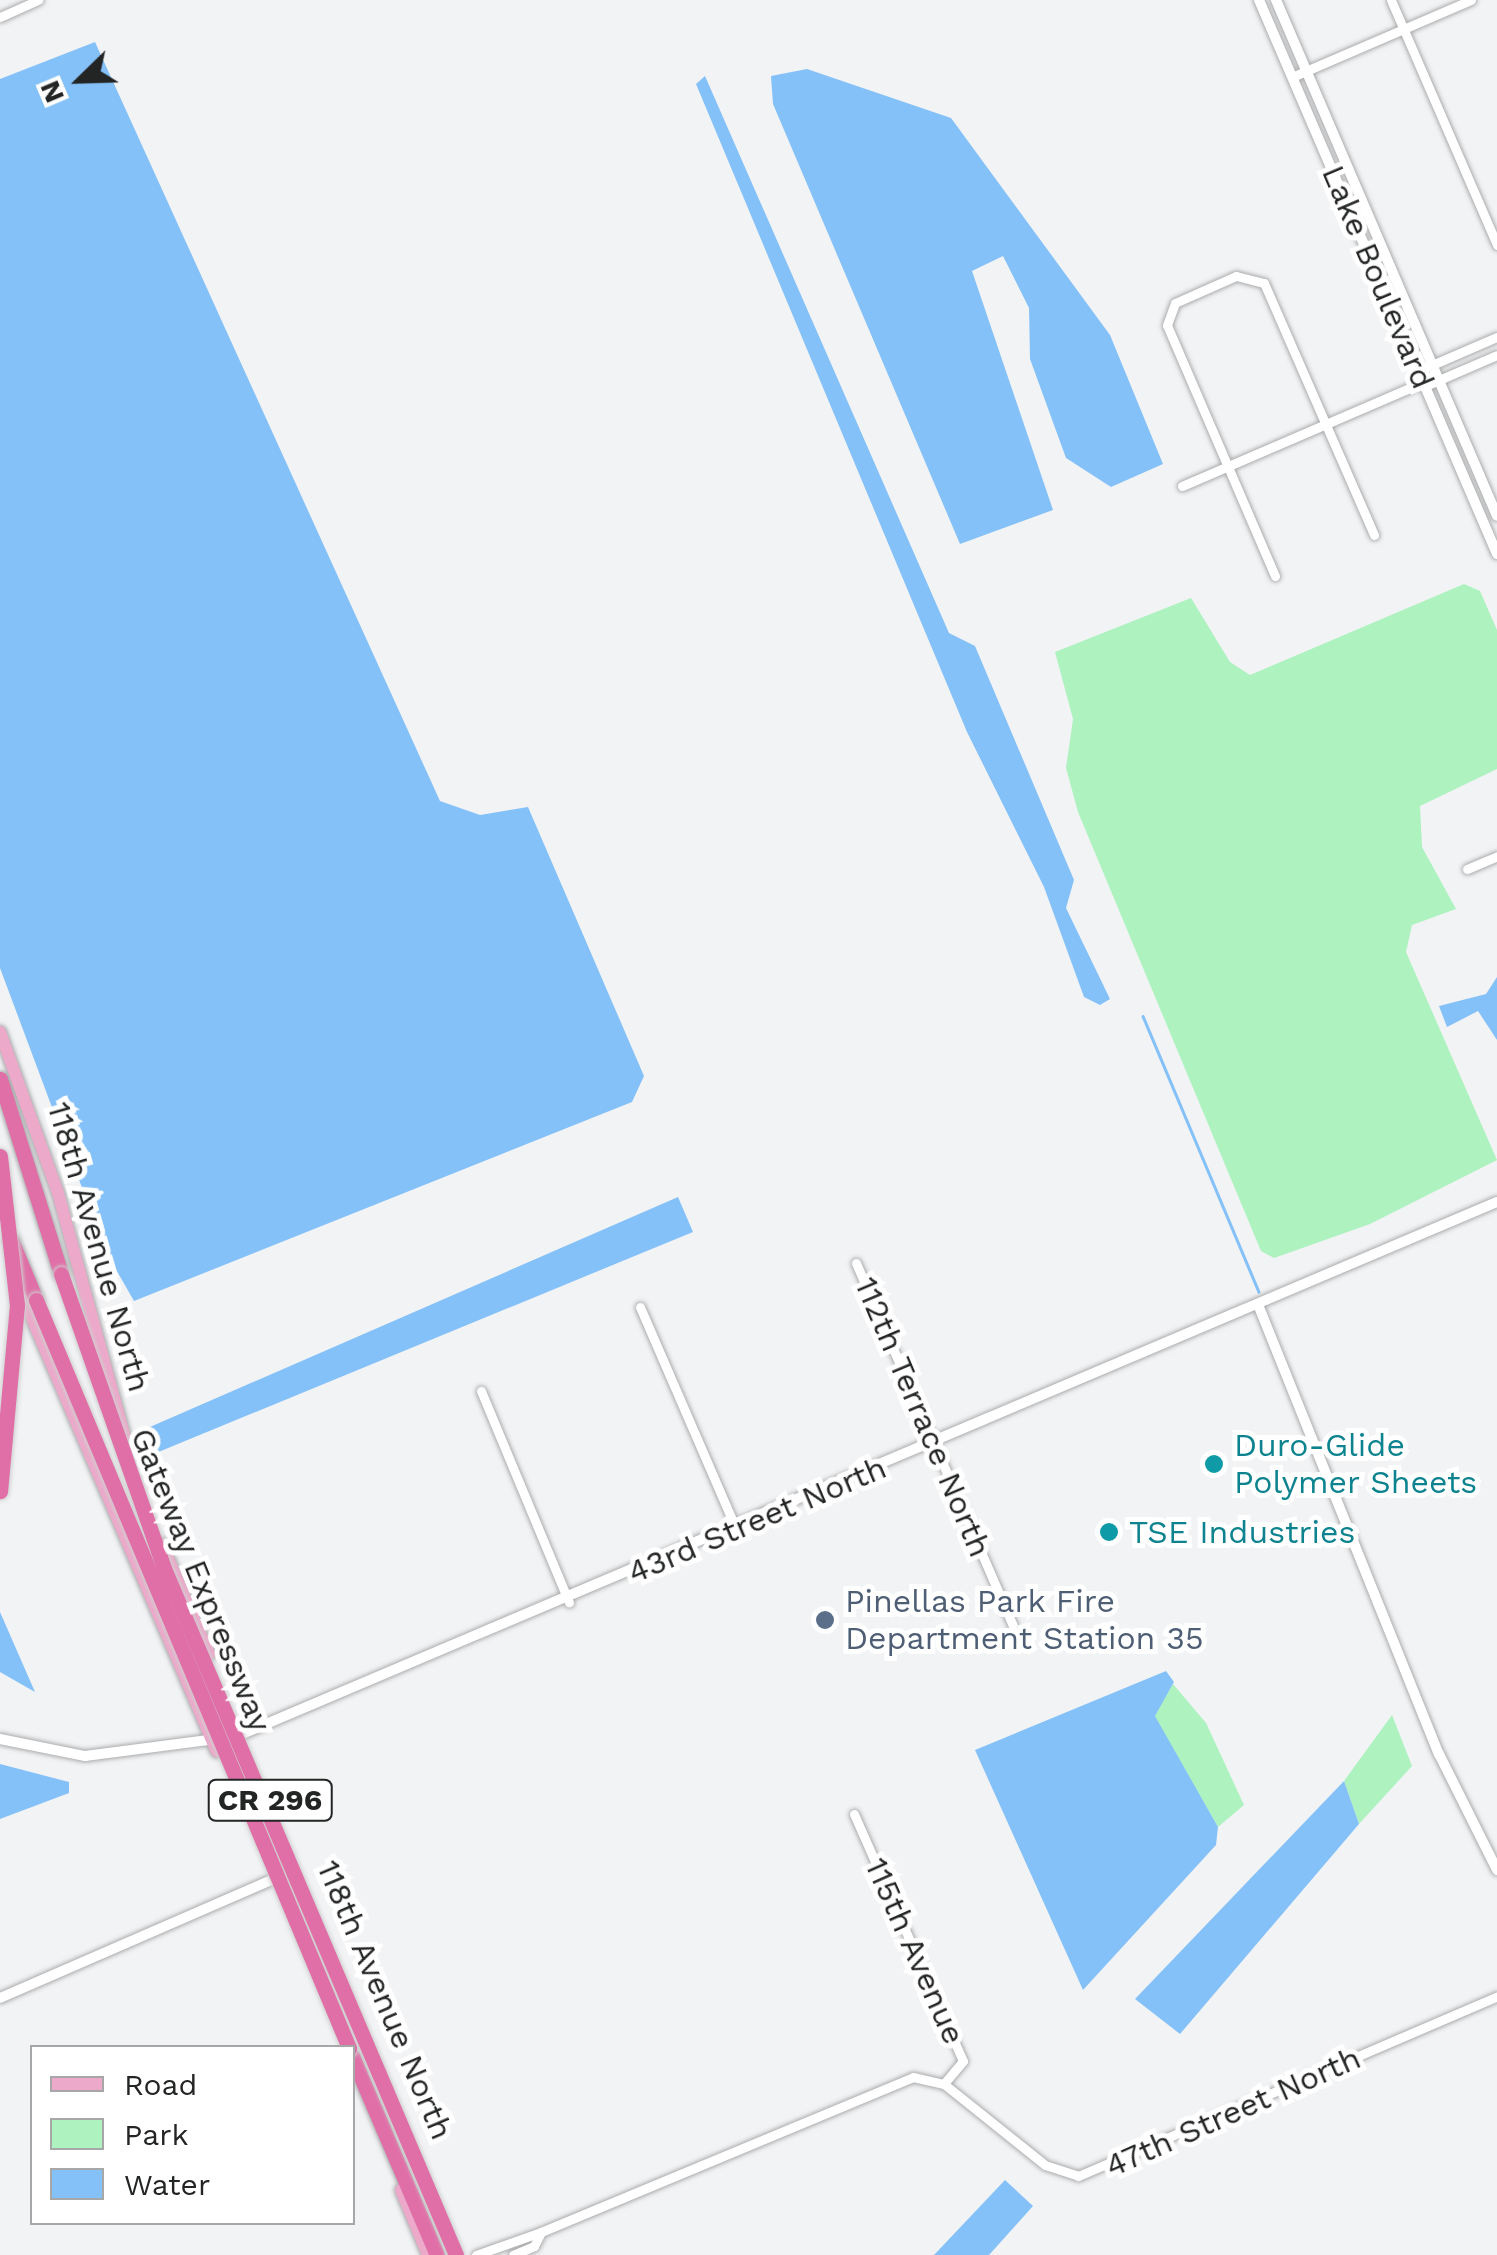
<!DOCTYPE html>
<style>
body{margin:0}
#map{position:relative;width:1497px;height:2255px;overflow:hidden;background:#f2f3f5;font-family:"Work Sans",sans-serif}
div>[style]{position:absolute}
.green>*{inset:0;background:#adf2bf}
.water>*{inset:0;background:#85c1f9}
.stream>*{height:2.5px;margin:-1.25px;padding:0 1.25px;transform-origin:1.25px;border-radius:1.25px;background:#85c1f9}
.roads{filter:drop-shadow(0 0 2px #abacad) drop-shadow(0 0 2px #abacad)}
.minor>*{height:9px;margin:-4.5px;padding:0 4.5px;transform-origin:4.5px;border-radius:4.5px;background:#fff}
.tertiary>*{height:10px;margin:-5px;padding:0 5px;transform-origin:5px;border-radius:5px;background:#fff}
.primary>*{height:12px;margin:-6px;padding:0 6px;transform-origin:6px;border-radius:6px;background:#eca9ca}
.motorway>*{height:15px;margin:-7.5px;padding:0 7.5px;transform-origin:7.5px;border-radius:7.5px;background:#e06fa7}
.bridges{filter:drop-shadow(0 0 2px #cfcfcf) drop-shadow(0 0 2px #cfcfcf)}
.motorway-bridge>*{height:15px;margin:-7.5px;padding:0 7.5px;transform-origin:7.5px;border-radius:7.5px;background:#e06fa7}
.dots>*{width:28px;height:28px;translate:-50% -50%;box-sizing:border-box;border:5px solid #fff;border-radius:50%}
span{translate:-50% -50%;white-space:nowrap;text-align:center;line-height:1.15;-webkit-text-stroke:10px #fff;paint-order:stroke}
.shield-label span{padding:2px 8px;background:#fff;border:2px solid;border-radius:8px;-webkit-text-stroke-width:0}
.shield-label{font-size:30px;color:#232424;font-weight:700}
.street-label{font-size:32px;color:#232424}
.culture-label{font-size:32px;color:#0d838f}
.left{translate:0 -50%;text-align:left}
.service-label{font-size:32px;color:#4e5e75}
.legend{position:absolute;left:30px;top:2045px;width:325px;height:180px;box-sizing:border-box;background:#fff;border:2px solid #a7a7a7;margin:0;padding:12px 18px;list-style:none;font-size:30px;color:#232424}
.legend li{display:flex;align-items:center;gap:20px;height:50px}
.legend b{width:50px;border:2px solid #a7a7a7}
.north{position:absolute;left:30px;top:30px;width:100px;height:100px;-webkit-text-stroke:8px #fff;paint-order:stroke;rotate:247deg;font-size:28px;font-weight:700;line-height:40px;text-align:center;color:#232424}
.north::after{content:'';display:block;margin:auto;width:35px;height:45px;background:#232424;clip-path:polygon(50% 0,100% 100%,50% 72%,0 100%)}
</style>
<div id="map">
<div class="green">
<i style="clip-path:polygon(1464px 584px,1480px 591px,1497px 630px,1497px 769px,1420px 806px,1422px 847px,1456px 909px,1412px 925px,1406px 952px,1497px 1160px,1370px 1224px,1274px 1258px,1261px 1251px,1078px 812px,1066px 768px,1073px 719px,1055px 652px,1191px 598px,1230px 662px,1250px 675px)"></i>
<i style="clip-path:polygon(1173px 1684px,1206px 1723px,1244px 1805px,1218px 1827px,1154px 1716px)"></i>
<i style="clip-path:polygon(1392px 1715px,1412px 1766px,1359px 1824px,1344px 1781px)"></i>
</div>
<div class="water">
<i style="clip-path:polygon(95px 42px,440px 801px,480px 815px,528px 807px,644px 1076px,632px 1102px,134px 1301px,106px 1252px,0 968px,0 79px)"></i>
<i style="clip-path:polygon(807px 69px,951px 118px,1110px 335px,1163px 464px,1111px 487px,1066px 458px,1030px 359px,1029px 308px,1003px 256px,972px 271px,1053px 510px,960px 544px,773px 104px,771px 76px)"></i>
<i style="clip-path:polygon(705px 76px,949px 633px,975px 646px,1074px 880px,1066px 908px,1110px 999px,1100px 1005px,1084px 997px,1044px 887px,967px 732px,696px 84px)"></i>
<i style="clip-path:polygon(1497px 977px,1497px 1040px,1478px 1011px,1447px 1027px,1439px 1006px,1486px 994px)"></i>
<i style="clip-path:polygon(678px 1197px,693px 1232px,156px 1453px,143px 1430px)"></i>
<i style="clip-path:polygon(0 1612px,35px 1692px,0 1672px)"></i>
<i style="clip-path:polygon(1166px 1671px,1174px 1682px,1155px 1716px,1218px 1827px,1216px 1845px,1083px 1990px,975px 1750px)"></i>
<i style="clip-path:polygon(0 1764px,69px 1782px,69px 1793px,0 1819px)"></i>
<i style="clip-path:polygon(1344px 1781px,1359px 1824px,1180px 2034px,1135px 1999px)"></i>
<i style="clip-path:polygon(1005px 2180px,1033px 2206px,989px 2255px,934px 2255px)"></i>
</div>
<div class="stream">
<i style="left:1143px;top:1016px;width:299px;rotate:67.2deg"></i>
</div>
<div class="roads">
<div class="minor">
<i style="left:1391px;top:0;width:267px;rotate:66.6deg"></i>
<i style="left:0;top:17px;width:42px;rotate:-24.1deg"></i>
<i style="left:1292px;top:77px;width:195px;rotate:-23.3deg"></i>
<i style="left:1418px;top:371px;width:86px;rotate:-23.3deg"></i>
<i style="left:1425px;top:386px;width:78px;rotate:-23.3deg"></i>
<i style="left:1182px;top:486px;width:262px;rotate:-23.3deg"></i>
<i style="left:1275px;top:576px;width:273px;rotate:-113.3deg"></i>
<i style="left:1167px;top:325px;width:23px;rotate:-70deg"></i>
<i style="left:1175px;top:303px;width:67px;rotate:-23.9deg"></i>
<i style="left:1236px;top:276px;width:29px;rotate:14deg"></i>
<i style="left:1264px;top:283px;width:275px;rotate:66.4deg"></i>
<i style="left:1467px;top:869px;width:33px;rotate:-23deg"></i>
<i style="left:856px;top:1263px;width:395px;rotate:66.6deg"></i>
<i style="left:640px;top:1307px;width:240px;rotate:66.6deg"></i>
<i style="left:481px;top:1391px;width:229px;rotate:67.4deg"></i>
<i style="left:854px;top:1814px;width:270px;rotate:66.2deg"></i>
<i style="left:963px;top:2061px;width:30px;rotate:130deg"></i>
<i style="left:476px;top:2255px;width:69px;rotate:-19.5deg"></i>
<i style="left:513px;top:2255px;width:23px;rotate:-23deg"></i>
<i style="left:534px;top:2246px;width:16px;rotate:-63deg"></i>
<i style="left:541px;top:2232px;width:403px;rotate:-22.6deg"></i>
<i style="left:913px;top:2077px;width:32px;rotate:13deg"></i>
<i style="left:944px;top:2084px;width:129px;rotate:38.7deg"></i>
<i style="left:1045px;top:2165px;width:35px;rotate:18deg"></i>
<i style="left:1078px;top:2176px;width:456px;rotate:-23.2deg"></i>
</div>
<div class="tertiary">
<i style="left:1259px;top:0;width:603px;rotate:66.75deg"></i>
<i style="left:1276px;top:0;width:561px;rotate:66.81deg"></i>
<i style="left:1259px;top:1307px;width:482px;rotate:68.1deg"></i>
<i style="left:1439px;top:1754px;width:130px;rotate:63.4deg"></i>
<i style="left:233px;top:1738px;width:1373px;rotate:-22.98deg"></i>
<i style="left:0;top:1739px;width:87px;rotate:11.3deg"></i>
<i style="left:85px;top:1756px;width:132px;rotate:-7.4deg"></i>
<i style="left:0;top:1998px;width:296px;rotate:-23.5deg"></i>
</div>
<div class="primary">
<i style="left:0;top:1032px;width:171px;rotate:70.2deg"></i>
<i style="left:58px;top:1193px;width:251px;rotate:74.7deg"></i>
<i style="left:19px;top:1288px;width:504px;rotate:66.89deg"></i>
<i style="left:162px;top:1544px;width:120px;rotate:66.9deg"></i>
<i style="left:401px;top:2190px;width:70px;rotate:67.4deg"></i>
</div>
<div class="motorway">
<i style="left:0;top:1079px;width:204px;rotate:72.6deg"></i>
<i style="left:11px;top:1240px;width:65px;rotate:67.4deg"></i>
<i style="left:352px;top:2056px;width:216px;rotate:66.9deg"></i>
</div>
</div>
<div class="bridges">
<div class="motorway-bridge">
<i style="left:0;top:1156px;width:150px;rotate:83.5deg"></i>
<i style="left:17px;top:1305px;width:187px;rotate:95.2deg"></i>
<i style="left:61px;top:1274px;width:309px;rotate:70.7deg"></i>
<i style="left:163px;top:1566px;width:749px;rotate:66.96deg"></i>
<i style="left:36px;top:1300px;width:811px;rotate:67.29deg"></i>
</div>
</div>
<div class="dots">
<i style="left:1214px;top:1464px;background:#0f9aa8"></i>
<i style="left:1109px;top:1532px;background:#0f9aa8"></i>
<i style="left:825px;top:1620px;background:#5c6f8a"></i>
</div>
<div class="shield-label">
<span style="left:270px;top:1800px">CR 296</span>
</div>
<div class="street-label">
<span style="left:1378px;top:277px;rotate:67deg">Lake Boulevard</span>
<span style="left:99px;top:1247px;rotate:74deg">118th Avenue North</span>
<span style="left:923px;top:1417px;rotate:67deg">112th Terrace North</span>
<span style="left:757px;top:1520px;rotate:-23deg">43rd Street North</span>
<span style="left:201px;top:1580px;rotate:68deg">Gateway Expressway</span>
<span style="left:915px;top:1951px;rotate:66deg">115th Avenue</span>
<span style="left:385px;top:2000px;rotate:67deg">118th Avenue North</span>
<span style="left:1233px;top:2112px;rotate:-24deg">47th Street North</span>
</div>
<div class="culture-label">
<span class="left" style="left:1234px;top:1464px">Duro-Glide<br>Polymer Sheets</span>
<span class="left" style="left:1129px;top:1532px">TSE Industries</span>
</div>
<div class="service-label">
<span class="left" style="left:845px;top:1620px">Pinellas Park Fire<br>Department Station 35</span>
</div>
<ul class="legend">
<li><b style="height:12px;background:#eca9ca"></b>Road</li>
<li><b style="height:28px;background:#adf2bf"></b>Park</li>
<li><b style="height:28px;background:#85c1f9"></b>Water</li>
</ul>
<div class="north">N</div>
</div>
